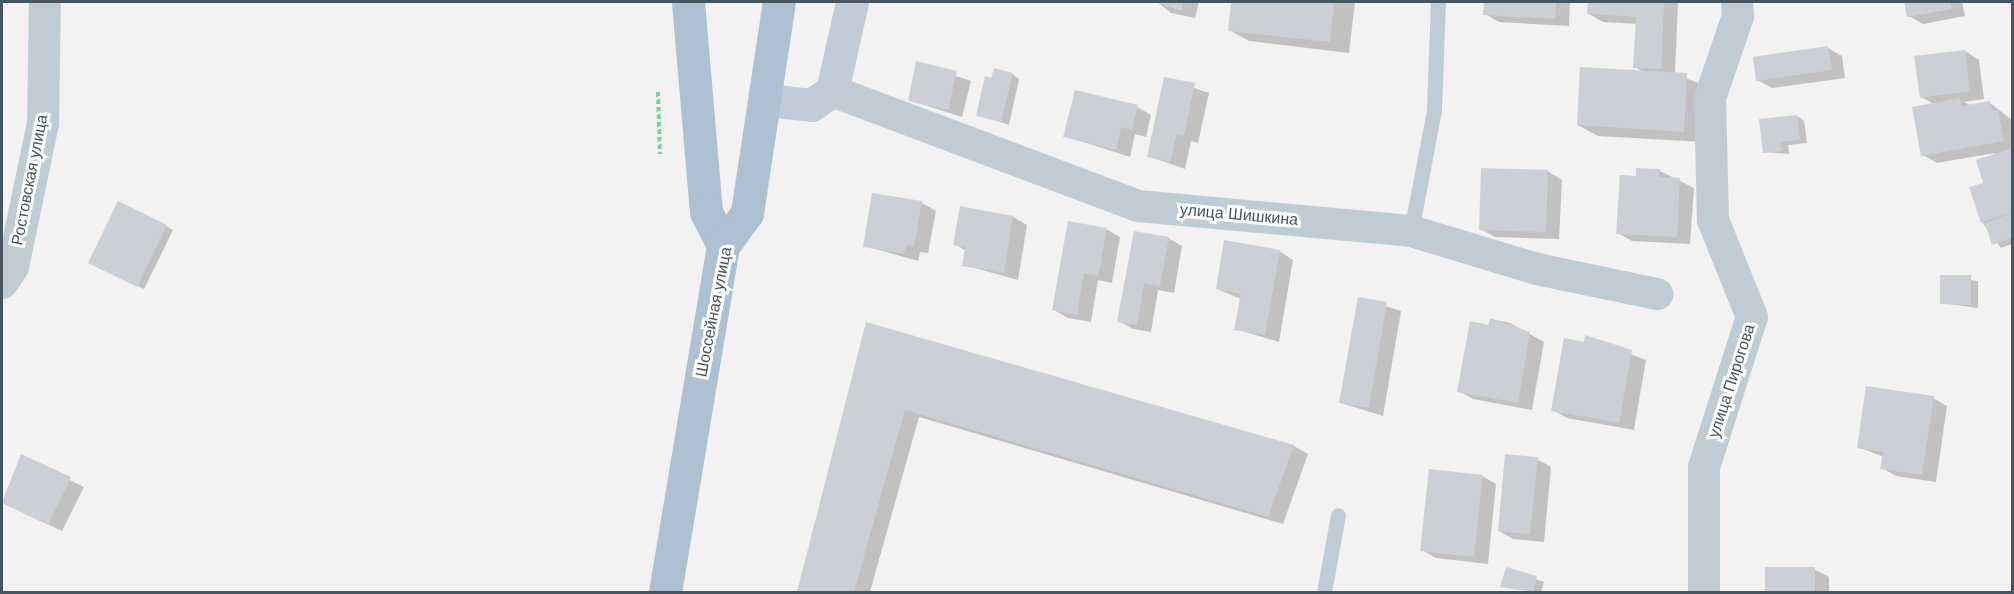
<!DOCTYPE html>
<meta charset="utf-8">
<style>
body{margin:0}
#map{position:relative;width:2014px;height:594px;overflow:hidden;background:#f3f1f1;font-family:Helvetica,sans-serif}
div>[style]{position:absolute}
.shadow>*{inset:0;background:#0003}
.building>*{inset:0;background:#ccd0d6}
.path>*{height:4px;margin-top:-2px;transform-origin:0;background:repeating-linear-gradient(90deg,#70d6a1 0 4.5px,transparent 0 7.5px)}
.lane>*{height:15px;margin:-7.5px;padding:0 7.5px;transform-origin:7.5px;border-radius:7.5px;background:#c0ccd4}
.street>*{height:32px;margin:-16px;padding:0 16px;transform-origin:16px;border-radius:16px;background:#c0ccd4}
.secondary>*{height:33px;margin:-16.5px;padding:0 16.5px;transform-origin:16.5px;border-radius:16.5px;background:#c0cdd9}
.primary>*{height:33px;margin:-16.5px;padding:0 16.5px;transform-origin:16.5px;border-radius:16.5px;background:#aec1d2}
span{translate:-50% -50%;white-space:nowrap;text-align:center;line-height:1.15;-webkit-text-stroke:6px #fff;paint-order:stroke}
.street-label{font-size:16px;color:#465560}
.frame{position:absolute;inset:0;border:3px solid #465560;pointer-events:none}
</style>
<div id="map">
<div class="shadow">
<i style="clip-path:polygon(1157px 2px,1199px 2px,1195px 18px,1171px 13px)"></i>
<i style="clip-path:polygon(1233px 2px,1355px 2px,1349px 53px,1249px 41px,1229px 30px)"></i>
<i style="clip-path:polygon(1485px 2px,1570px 2px,1569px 26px,1499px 22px,1485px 14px)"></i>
<i style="clip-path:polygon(1590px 2px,1678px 2px,1675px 74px,1706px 86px,1703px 142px,1598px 136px,1578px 125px,1644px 72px,1635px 67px,1637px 24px,1603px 22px,1589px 14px)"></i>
<i style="clip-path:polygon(1906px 2px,1962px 2px,1965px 16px,1923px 24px,1909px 16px)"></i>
<i style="clip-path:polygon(1828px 48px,1842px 56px,1845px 78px,1772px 88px,1757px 80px)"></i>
<i style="clip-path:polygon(1965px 51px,1979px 60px,1984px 99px,1964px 102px,1972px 106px,1990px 103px,2012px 120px,2012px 244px,2001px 248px,1982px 222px,1995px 153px,1937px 163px,1923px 155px,1934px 104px,1921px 97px)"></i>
<i style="clip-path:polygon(918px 63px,971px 81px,962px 117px,909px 100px)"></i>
<i style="clip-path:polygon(1012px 74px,1019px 79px,1009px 125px,978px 115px,992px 79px)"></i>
<i style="clip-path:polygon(1165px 78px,1209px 93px,1198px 143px,1191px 141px,1185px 169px,1148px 156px)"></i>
<i style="clip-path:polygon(1137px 107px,1151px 115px,1146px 137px,1135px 134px,1130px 157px,1065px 136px)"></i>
<i style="clip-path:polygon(1797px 116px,1804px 121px,1807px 143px,1788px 145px,1789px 154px,1764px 152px)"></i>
<i style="clip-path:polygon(1547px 171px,1562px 180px,1559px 239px,1495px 237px,1480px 229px)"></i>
<i style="clip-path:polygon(1660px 171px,1694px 188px,1690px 244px,1632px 241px,1618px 233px,1638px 177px)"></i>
<i style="clip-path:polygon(873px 194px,922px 203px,936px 211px,928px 253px,920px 252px,918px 261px,865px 246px)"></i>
<i style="clip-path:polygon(1013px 217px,1027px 225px,1018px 280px,964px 265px,966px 251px,955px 244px)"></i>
<i style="clip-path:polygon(166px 226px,173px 230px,144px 289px,97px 266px)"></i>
<i style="clip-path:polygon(1106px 229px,1120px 237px,1112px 283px,1098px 280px,1091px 322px,1068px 318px,1054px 310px)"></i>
<i style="clip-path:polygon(1168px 238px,1182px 246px,1174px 293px,1158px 290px,1151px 332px,1133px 329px,1119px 321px)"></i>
<i style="clip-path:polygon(1279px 251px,1293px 260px,1279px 342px,1236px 329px,1241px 299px,1217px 289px)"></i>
<i style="clip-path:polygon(1942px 276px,1978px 281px,1978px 308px,1941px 303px)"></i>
<i style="clip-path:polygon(1360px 298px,1401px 311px,1383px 416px,1341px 403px)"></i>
<i style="clip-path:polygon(1491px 319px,1510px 323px,1544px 342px,1532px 410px,1473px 399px,1459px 391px)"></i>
<i style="clip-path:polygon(867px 324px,1294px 446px,1308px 454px,1283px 524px,919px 417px,870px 592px,798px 592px)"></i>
<i style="clip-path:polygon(1586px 337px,1646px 360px,1634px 430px,1567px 418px,1553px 410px)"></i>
<i style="clip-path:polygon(1933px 398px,1947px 406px,1936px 482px,1896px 476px,1882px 468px,1884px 457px,1858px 447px)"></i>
<i style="clip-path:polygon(21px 456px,84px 487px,62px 531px,2px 502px)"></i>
<i style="clip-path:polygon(1537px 459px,1551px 467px,1544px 542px,1513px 539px,1499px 531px)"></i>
<i style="clip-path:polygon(1482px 476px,1496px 484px,1488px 564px,1436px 558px,1422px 550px)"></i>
<i style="clip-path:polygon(1507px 569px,1544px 582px,1541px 592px,1502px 586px)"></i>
<i style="clip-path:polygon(1767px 569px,1814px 569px,1829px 577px,1829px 592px,1767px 592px)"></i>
</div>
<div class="building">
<i style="clip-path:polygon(1156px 2px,1183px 2px,1181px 11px)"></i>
<i style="clip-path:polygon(1231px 2px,1334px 2px,1330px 42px,1228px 31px)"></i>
<i style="clip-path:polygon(1484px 2px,1556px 2px,1555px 19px,1483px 15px)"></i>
<i style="clip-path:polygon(1588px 2px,1664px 2px,1661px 69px,1633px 68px,1636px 17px,1587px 14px)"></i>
<i style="clip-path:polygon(1904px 2px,1950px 2px,1952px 9px,1907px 17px)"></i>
<i style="clip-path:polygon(1828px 46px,1832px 70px,1756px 81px,1753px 57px)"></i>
<i style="clip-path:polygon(1965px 50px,1970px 91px,1920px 98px,1914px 56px)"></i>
<i style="clip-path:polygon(916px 61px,957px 71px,948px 110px,908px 101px)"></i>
<i style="clip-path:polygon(1580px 67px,1687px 73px,1684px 132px,1577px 125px)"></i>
<i style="clip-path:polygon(994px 68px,1013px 73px,1001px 122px,976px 116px,985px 76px,991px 78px)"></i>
<i style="clip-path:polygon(1164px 77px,1195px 83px,1184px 136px,1177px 134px,1170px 162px,1147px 157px)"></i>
<i style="clip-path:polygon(1075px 90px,1138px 105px,1132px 130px,1121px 127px,1116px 150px,1063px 137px)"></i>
<i style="clip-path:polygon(1960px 98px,1962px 106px,1990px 101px,1992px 111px,1998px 110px,2004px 141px,1921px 156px,1912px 107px)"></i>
<i style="clip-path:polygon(1797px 115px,1800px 140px,1781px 142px,1782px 151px,1763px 153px,1759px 119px)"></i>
<i style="clip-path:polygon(2012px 148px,2012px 212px,1981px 223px,1969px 187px,1983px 183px,1976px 160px)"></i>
<i style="clip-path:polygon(1481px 168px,1548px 170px,1546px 232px,1479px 230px)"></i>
<i style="clip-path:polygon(1636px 168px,1660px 169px,1659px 177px,1680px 178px,1677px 237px,1616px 234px,1620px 175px,1636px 176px)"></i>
<i style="clip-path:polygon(872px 193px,922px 201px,914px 246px,906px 245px,904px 254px,863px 247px)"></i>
<i style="clip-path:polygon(118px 201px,167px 225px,137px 287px,88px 263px)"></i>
<i style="clip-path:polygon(960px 206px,1013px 216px,1004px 273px,962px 266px,965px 247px,953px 245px)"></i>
<i style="clip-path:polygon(2012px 213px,2012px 238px,1992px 245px,1985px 223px)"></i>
<i style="clip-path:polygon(1068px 221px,1107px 228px,1098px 276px,1084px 273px,1077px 315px,1052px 310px)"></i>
<i style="clip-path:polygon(1134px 231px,1169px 237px,1160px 286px,1144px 283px,1137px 325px,1117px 322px)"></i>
<i style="clip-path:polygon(1224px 240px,1280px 250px,1265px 335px,1234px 330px,1241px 294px,1216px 289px)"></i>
<i style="clip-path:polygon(1940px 275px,1971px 275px,1971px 305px,1940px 304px)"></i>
<i style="clip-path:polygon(1358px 297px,1387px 302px,1369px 408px,1339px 403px)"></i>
<i style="clip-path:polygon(1490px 318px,1530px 332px,1518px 403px,1457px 392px,1470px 321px,1488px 325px)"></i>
<i style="clip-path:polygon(866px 322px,1294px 445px,1268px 517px,905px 410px,854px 592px,797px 592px)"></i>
<i style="clip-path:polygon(1585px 335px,1632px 350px,1619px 423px,1551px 411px,1564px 338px,1584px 342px)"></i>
<i style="clip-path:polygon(1866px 386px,1934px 396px,1922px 475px,1880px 469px,1883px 452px,1857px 448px)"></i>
<i style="clip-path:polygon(21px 454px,71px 477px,48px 525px,2px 503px)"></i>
<i style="clip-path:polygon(1505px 454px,1538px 457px,1530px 534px,1498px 531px)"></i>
<i style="clip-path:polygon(1429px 469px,1483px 475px,1474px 557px,1420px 551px)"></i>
<i style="clip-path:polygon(1506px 567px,1537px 576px,1533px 592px,1500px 587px)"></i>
<i style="clip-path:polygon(1765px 567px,1815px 567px,1815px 592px,1765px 592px)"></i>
</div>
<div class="path">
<i style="left:658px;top:92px;width:62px;rotate:88.2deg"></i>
</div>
<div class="lane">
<i style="left:1411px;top:231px;width:123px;rotate:-79.2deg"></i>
<i style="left:1434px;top:110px;width:108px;rotate:-87.9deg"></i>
<i style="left:1324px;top:592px;width:78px;rotate:-79.7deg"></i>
</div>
<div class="street">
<i style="left:832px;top:91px;width:327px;rotate:20.6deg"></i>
<i style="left:1138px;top:206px;width:274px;rotate:5.2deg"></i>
<i style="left:1411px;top:231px;width:132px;rotate:16.8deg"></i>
<i style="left:1537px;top:269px;width:123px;rotate:11.8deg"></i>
<i style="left:2px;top:283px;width:19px;rotate:-55deg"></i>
<i style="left:13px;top:267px;width:146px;rotate:-78.2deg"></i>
<i style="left:43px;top:124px;width:122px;rotate:-89.1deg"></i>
<i style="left:1704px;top:592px;width:125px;rotate:-90deg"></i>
<i style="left:1704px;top:467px;width:157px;rotate:-72.3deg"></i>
<i style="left:1752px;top:317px;width:105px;rotate:-111.9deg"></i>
<i style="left:1713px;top:220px;width:122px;rotate:-91.4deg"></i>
<i style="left:1710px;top:98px;width:87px;rotate:-71.1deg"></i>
<i style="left:1738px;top:16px;width:14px;rotate:-94deg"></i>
</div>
<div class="secondary">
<i style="left:767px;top:100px;width:44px;rotate:6.5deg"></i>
<i style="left:811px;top:105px;width:25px;rotate:-34deg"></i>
<i style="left:832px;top:91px;width:91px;rotate:-77.3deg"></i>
</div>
<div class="primary">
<i style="left:688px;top:2px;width:211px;rotate:85.1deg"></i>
<i style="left:706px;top:212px;width:38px;rotate:63deg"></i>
<i style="left:665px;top:592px;width:351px;rotate:-80.5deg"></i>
<i style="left:723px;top:246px;width:41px;rotate:-54deg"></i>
<i style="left:747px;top:213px;width:213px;rotate:-81.4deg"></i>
</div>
<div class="street-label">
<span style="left:30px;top:180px;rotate:-79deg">Ростовская улица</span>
<span style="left:1239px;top:215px;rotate:5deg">улица Шишкина</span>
<span style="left:714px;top:312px;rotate:-79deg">Шоссейная улица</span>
<span style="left:1732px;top:381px;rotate:-72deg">улица Пирогова</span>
</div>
<div class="frame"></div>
</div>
